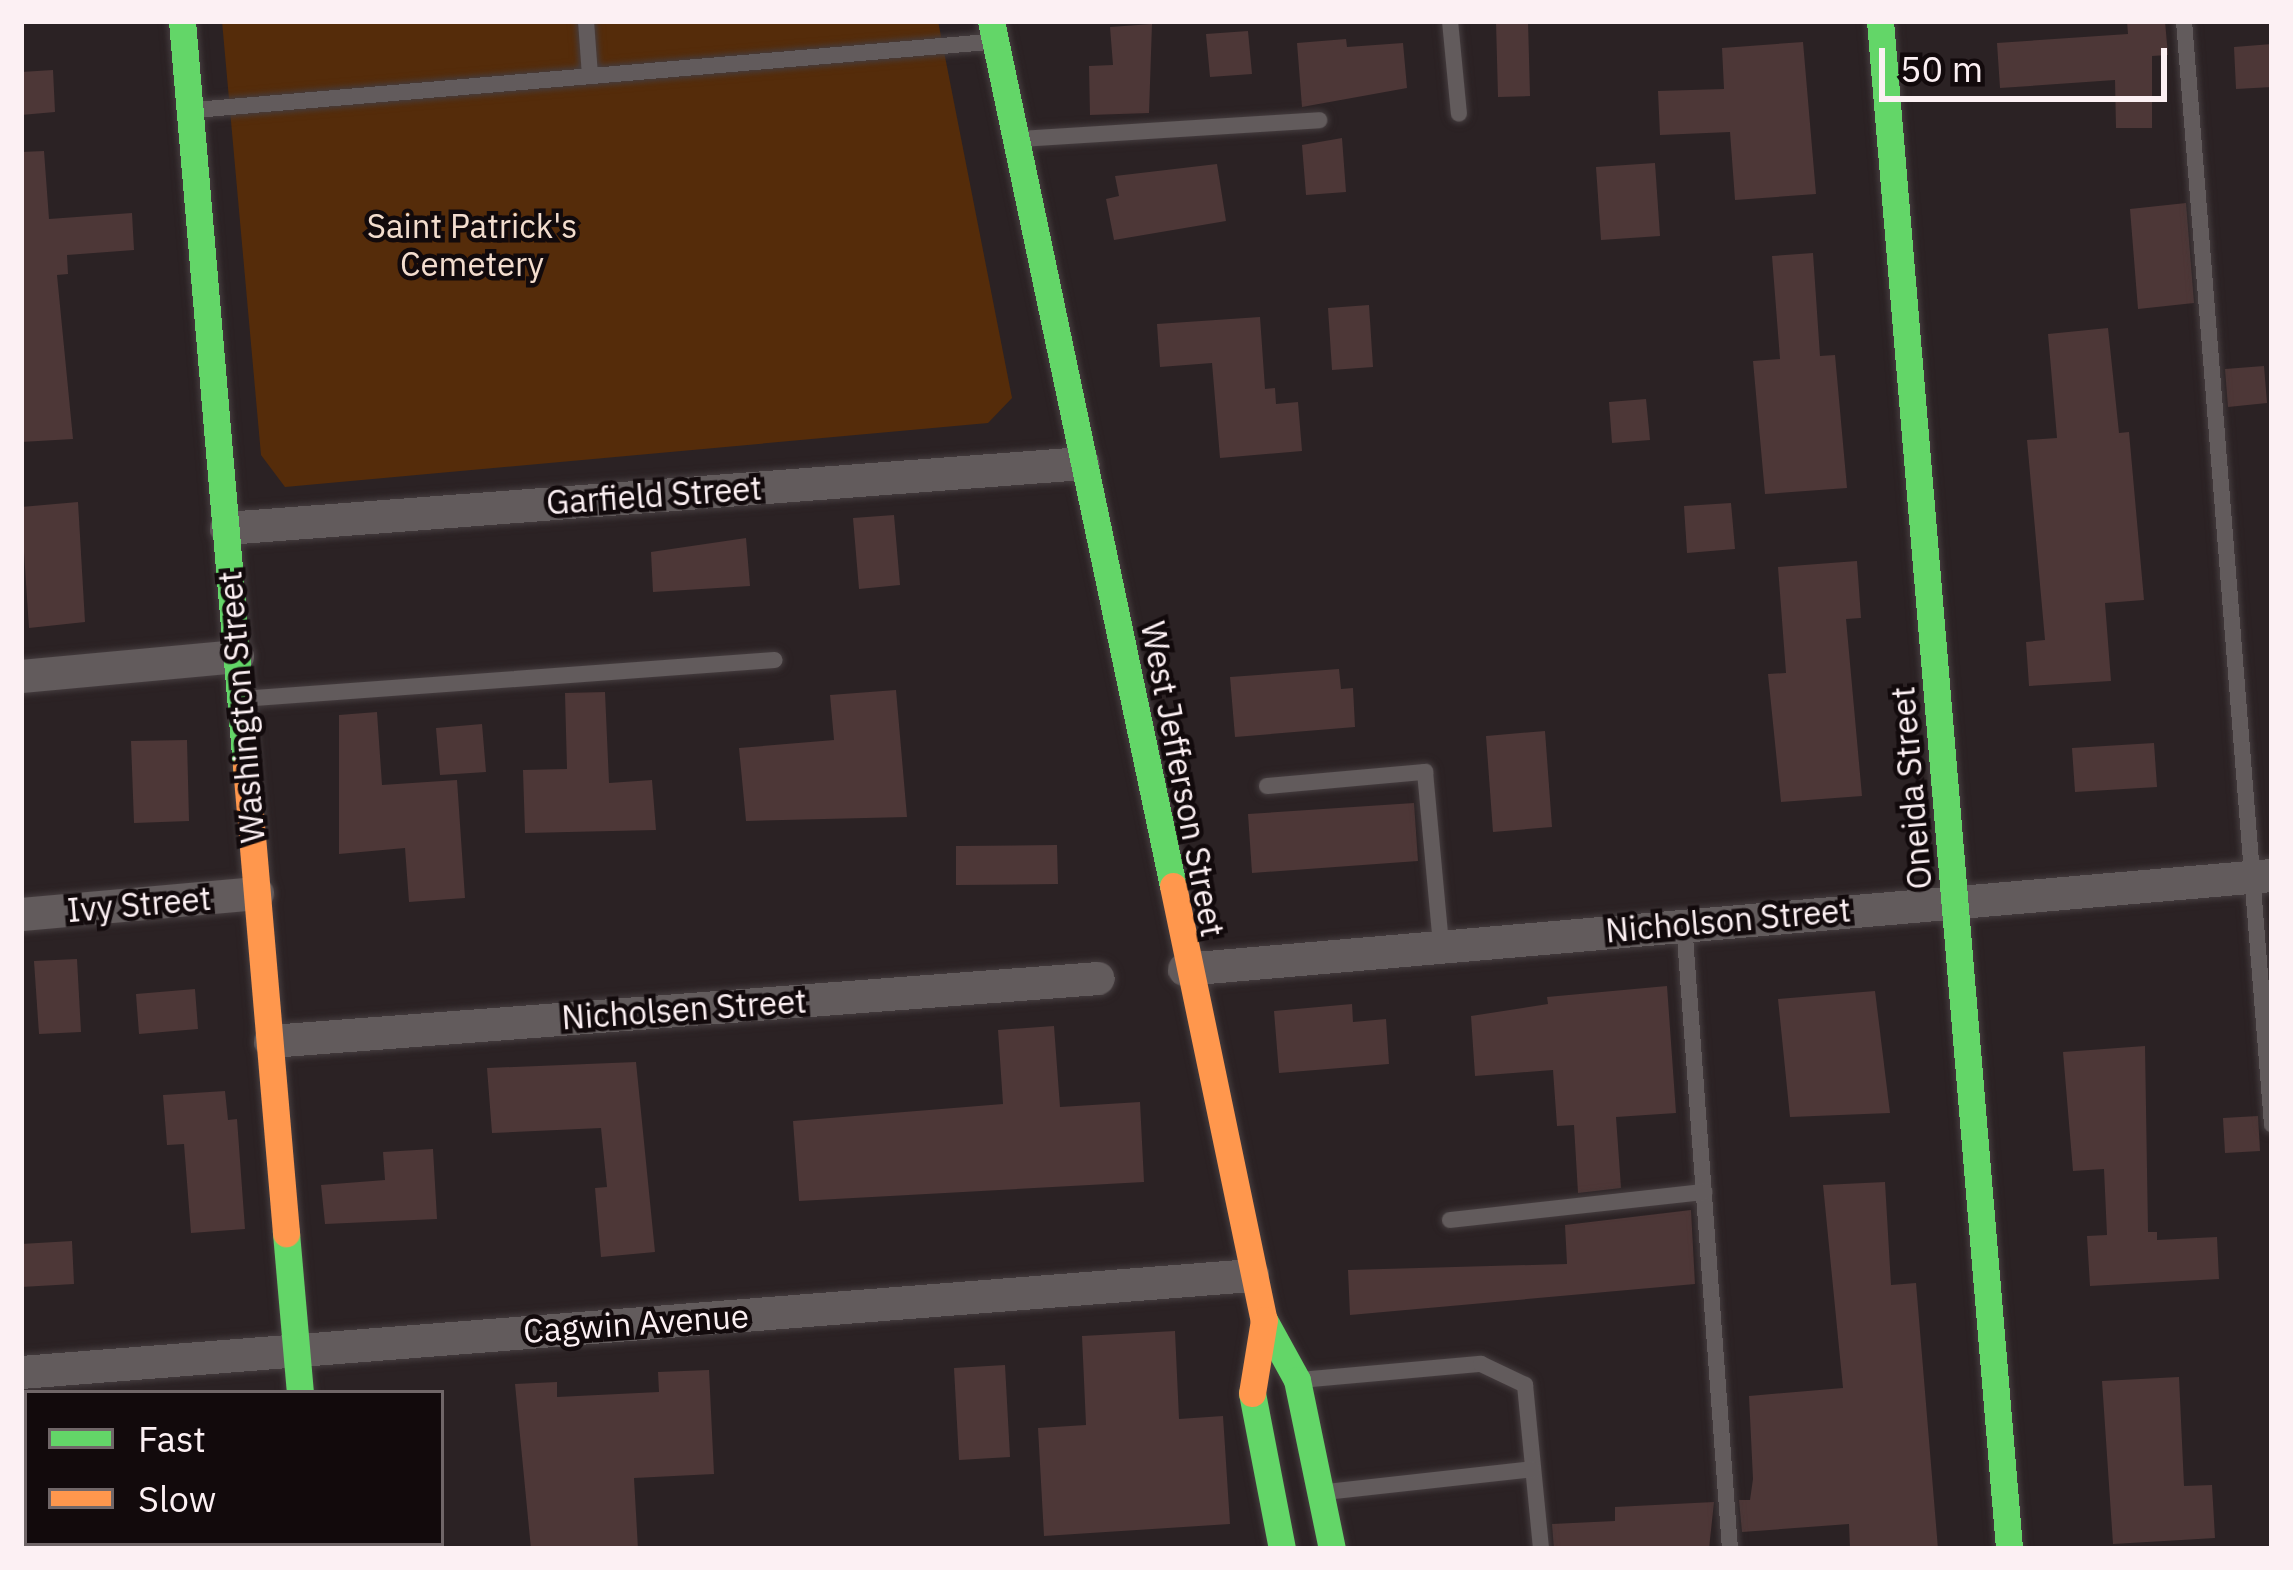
<!DOCTYPE html>
<style>
body{margin:0}
#map{position:relative;width:2293px;height:1570px;overflow:hidden;background:#2b2224;font-family:"IBM Plex Sans",sans-serif}
div>[style]{position:absolute}
.green>*{inset:0;background:#552c0a}
.building>*{inset:0;background:#4d3737}
.roads{filter:drop-shadow(0 0 3px #453d3f) drop-shadow(0 0 3px #453d3f)}
.lane>*{height:16px;margin:-8px;padding:0 8px;transform-origin:8px;border-radius:8px;background:#625b5c}
.street>*{height:33px;margin:-16.5px;padding:0 16.5px;transform-origin:16.5px;border-radius:16.5px;background:#625b5c}
.fast>*{height:27px;margin:-13.5px;padding:0 13.5px;transform-origin:13.5px;border-radius:13.5px;background:#63d668}
.slow>*{height:27px;margin:-13.5px;padding:0 13.5px;transform-origin:13.5px;border-radius:13.5px;background:#ff974d}
span{translate:-50% -50%;white-space:nowrap;text-align:center;line-height:1.15;-webkit-text-stroke:9px #120a0c;paint-order:stroke}
.park-label{font-size:33px;color:#f3ddce}
.street-label{font-size:33px;color:#fcf0f3}
.frame{position:absolute;inset:0;border:24px solid #fcf0f3;pointer-events:none}
.legend{position:absolute;left:24px;top:1390px;width:420px;height:156px;box-sizing:border-box;background:#120a0c;border:3px solid #706668;margin:0;padding:15px 21px;list-style:none;font-size:36px;color:#fcf0f3}
.legend li{display:flex;align-items:center;gap:24px;height:60px}
.legend b{width:60px;border:3px solid #706668}
.scale{position:absolute;left:1879px;top:48px;width:288px;height:54px;box-sizing:border-box;border:6px solid #fcf0f3;border-top:0;padding-left:15px;font-size:36px;line-height:42px;white-space:nowrap;color:#fcf0f3;-webkit-text-stroke:9px #120a0c;paint-order:stroke}
</style>
<div id="map">
<div class="green">
<i style="clip-path:polygon(222px 21px,938px 21px,1012px 398px,988px 423px,285px 487px,261px 455px)"></i>
</div>
<div class="building">
<i style="clip-path:polygon(1496px 21px,1528px 21px,1530px 96px,1498px 97px)"></i>
<i style="clip-path:polygon(2127px 21px,2165px 21px,2168px 55px,2152px 56px,2152px 128px,2116px 128px,2115px 80px,2000px 88px,1997px 43px,2128px 34px)"></i>
<i style="clip-path:polygon(1152px 24px,1149px 113px,1090px 115px,1089px 66px,1113px 65px,1110px 27px)"></i>
<i style="clip-path:polygon(1248px 31px,1252px 74px,1210px 77px,1206px 34px)"></i>
<i style="clip-path:polygon(1346px 39px,1347px 47px,1403px 43px,1407px 88px,1302px 107px,1297px 43px)"></i>
<i style="clip-path:polygon(1803px 42px,1816px 194px,1735px 200px,1730px 132px,1660px 135px,1658px 91px,1724px 89px,1722px 48px)"></i>
<i style="clip-path:polygon(2272px 44px,2272px 87px,2236px 89px,2234px 47px)"></i>
<i style="clip-path:polygon(53px 70px,55px 112px,21px 115px,21px 72px)"></i>
<i style="clip-path:polygon(1342px 138px,1346px 192px,1306px 195px,1302px 145px)"></i>
<i style="clip-path:polygon(44px 151px,49px 219px,132px 213px,134px 250px,67px 255px,68px 274px,57px 275px,73px 439px,21px 442px,21px 152px)"></i>
<i style="clip-path:polygon(1655px 163px,1660px 236px,1601px 240px,1596px 167px)"></i>
<i style="clip-path:polygon(1217px 164px,1226px 221px,1114px 240px,1106px 199px,1119px 196px,1115px 176px)"></i>
<i style="clip-path:polygon(2186px 203px,2194px 303px,2138px 309px,2130px 209px)"></i>
<i style="clip-path:polygon(1813px 253px,1820px 356px,1835px 355px,1847px 488px,1765px 494px,1753px 361px,1780px 359px,1772px 256px)"></i>
<i style="clip-path:polygon(1369px 305px,1373px 367px,1332px 370px,1328px 308px)"></i>
<i style="clip-path:polygon(1260px 317px,1265px 389px,1275px 388px,1276px 404px,1298px 402px,1302px 451px,1220px 458px,1212px 363px,1160px 367px,1157px 324px)"></i>
<i style="clip-path:polygon(2108px 328px,2119px 433px,2129px 432px,2144px 600px,2105px 603px,2111px 681px,2029px 686px,2026px 642px,2045px 640px,2027px 440px,2057px 438px,2048px 334px)"></i>
<i style="clip-path:polygon(2264px 366px,2267px 403px,2228px 407px,2225px 369px)"></i>
<i style="clip-path:polygon(1646px 399px,1650px 440px,1612px 443px,1609px 402px)"></i>
<i style="clip-path:polygon(78px 502px,85px 622px,29px 628px,21px 507px)"></i>
<i style="clip-path:polygon(1731px 503px,1735px 549px,1687px 553px,1684px 506px)"></i>
<i style="clip-path:polygon(894px 515px,900px 585px,859px 589px,853px 518px)"></i>
<i style="clip-path:polygon(746px 538px,750px 586px,653px 592px,651px 552px)"></i>
<i style="clip-path:polygon(1857px 561px,1861px 618px,1846px 619px,1862px 796px,1781px 802px,1768px 674px,1786px 673px,1778px 567px)"></i>
<i style="clip-path:polygon(1339px 669px,1341px 689px,1353px 688px,1355px 727px,1235px 737px,1230px 677px)"></i>
<i style="clip-path:polygon(896px 690px,907px 817px,746px 821px,739px 748px,834px 740px,830px 695px)"></i>
<i style="clip-path:polygon(605px 692px,609px 783px,652px 780px,656px 830px,525px 833px,523px 770px,567px 769px,565px 693px)"></i>
<i style="clip-path:polygon(377px 712px,382px 785px,457px 780px,465px 898px,409px 902px,405px 848px,339px 854px,339px 715px)"></i>
<i style="clip-path:polygon(482px 724px,486px 772px,440px 775px,436px 728px)"></i>
<i style="clip-path:polygon(1545px 731px,1552px 827px,1493px 832px,1486px 736px)"></i>
<i style="clip-path:polygon(187px 740px,189px 821px,134px 823px,131px 741px)"></i>
<i style="clip-path:polygon(2154px 743px,2157px 787px,2075px 792px,2072px 748px)"></i>
<i style="clip-path:polygon(1414px 803px,1418px 861px,1252px 873px,1248px 814px)"></i>
<i style="clip-path:polygon(1057px 845px,1058px 884px,956px 885px,956px 846px)"></i>
<i style="clip-path:polygon(77px 959px,81px 1032px,39px 1034px,34px 961px)"></i>
<i style="clip-path:polygon(1667px 986px,1676px 1113px,1616px 1117px,1621px 1188px,1578px 1193px,1574px 1125px,1557px 1126px,1553px 1070px,1475px 1076px,1471px 1016px,1548px 1004px,1547px 997px)"></i>
<i style="clip-path:polygon(195px 989px,198px 1029px,139px 1034px,136px 994px)"></i>
<i style="clip-path:polygon(1875px 991px,1890px 1113px,1790px 1117px,1778px 999px)"></i>
<i style="clip-path:polygon(1352px 1004px,1353px 1022px,1386px 1019px,1389px 1064px,1279px 1073px,1274px 1011px)"></i>
<i style="clip-path:polygon(1054px 1026px,1060px 1107px,1140px 1102px,1144px 1182px,799px 1201px,793px 1121px,1003px 1104px,998px 1030px)"></i>
<i style="clip-path:polygon(2145px 1046px,2148px 1232px,2157px 1232px,2157px 1240px,2217px 1237px,2219px 1279px,2090px 1286px,2087px 1236px,2107px 1235px,2104px 1169px,2073px 1171px,2063px 1052px)"></i>
<i style="clip-path:polygon(636px 1062px,655px 1252px,601px 1257px,595px 1188px,607px 1187px,601px 1128px,492px 1133px,487px 1068px)"></i>
<i style="clip-path:polygon(225px 1091px,228px 1120px,237px 1119px,245px 1229px,191px 1233px,184px 1144px,167px 1145px,163px 1095px)"></i>
<i style="clip-path:polygon(2258px 1116px,2260px 1151px,2225px 1153px,2223px 1118px)"></i>
<i style="clip-path:polygon(433px 1149px,437px 1219px,325px 1224px,321px 1185px,385px 1180px,383px 1152px)"></i>
<i style="clip-path:polygon(1885px 1182px,1891px 1285px,1916px 1283px,1938px 1549px,1850px 1549px,1849px 1524px,1742px 1532px,1739px 1500px,1750px 1500px,1753px 1479px,1749px 1396px,1843px 1388px,1823px 1185px)"></i>
<i style="clip-path:polygon(1691px 1210px,1695px 1284px,1350px 1315px,1348px 1270px,1567px 1264px,1565px 1225px)"></i>
<i style="clip-path:polygon(72px 1241px,74px 1284px,21px 1287px,21px 1244px)"></i>
<i style="clip-path:polygon(1175px 1331px,1179px 1419px,1223px 1416px,1230px 1524px,1044px 1536px,1038px 1428px,1086px 1425px,1082px 1336px)"></i>
<i style="clip-path:polygon(1005px 1365px,1010px 1457px,959px 1460px,954px 1368px)"></i>
<i style="clip-path:polygon(709px 1370px,714px 1474px,634px 1478px,638px 1549px,531px 1549px,515px 1384px,557px 1382px,557px 1397px,659px 1392px,658px 1372px)"></i>
<i style="clip-path:polygon(2179px 1377px,2184px 1486px,2212px 1485px,2215px 1538px,2113px 1544px,2102px 1381px)"></i>
<i style="clip-path:polygon(1714px 1502px,1709px 1549px,1554px 1549px,1552px 1524px,1615px 1521px,1615px 1507px)"></i>
</div>
<div class="roads">
<div class="lane">
<i style="left:586px;top:21px;width:55px;rotate:85.8deg"></i>
<i style="left:1450px;top:21px;width:93px;rotate:84.5deg"></i>
<i style="left:2184px;top:21px;width:1107px;rotate:85.44deg"></i>
<i style="left:195px;top:110px;width:796px;rotate:-4.9deg"></i>
<i style="left:1020px;top:139px;width:300px;rotate:-3.6deg"></i>
<i style="left:241px;top:699px;width:535px;rotate:-4.18deg"></i>
<i style="left:1267px;top:786px;width:159px;rotate:-5.1deg"></i>
<i style="left:1425px;top:772px;width:175px;rotate:84.7deg"></i>
<i style="left:1684px;top:923px;width:628px;rotate:85.8deg"></i>
<i style="left:1450px;top:1220px;width:256px;rotate:-6.3deg"></i>
<i style="left:1300px;top:1380px;width:182px;rotate:-5.1deg"></i>
<i style="left:1481px;top:1364px;width:49px;rotate:25.5deg"></i>
<i style="left:1525px;top:1385px;width:165px;rotate:84.4deg"></i>
<i style="left:1326px;top:1492px;width:208px;rotate:-6.3deg"></i>
</div>
<div class="street">
<i style="left:226px;top:528px;width:859px;rotate:-4.34deg"></i>
<i style="left:21px;top:676px;width:217px;rotate:-5.3deg"></i>
<i style="left:21px;top:914px;width:237px;rotate:-5.1deg"></i>
<i style="left:1184px;top:969px;width:1092px;rotate:-4.94deg"></i>
<i style="left:270px;top:1041px;width:830px;rotate:-4.35deg"></i>
<i style="left:21px;top:1372px;width:1235px;rotate:-4.51deg"></i>
<i style="left:313px;top:1543px;width:6px;rotate:81deg"></i>
</div>
<div class="fast">
<i style="left:182px;top:21px;width:748px;rotate:85.09deg"></i>
<i style="left:991px;top:21px;width:884px;rotate:78.12deg"></i>
<i style="left:1880px;top:21px;width:1533px;rotate:85.17deg"></i>
<i style="left:286px;top:1233px;width:161px;rotate:85deg"></i>
<i style="left:1264px;top:1320px;width:68px;rotate:61.2deg"></i>
<i style="left:1297px;top:1380px;width:173px;rotate:78.3deg"></i>
<i style="left:1252px;top:1393px;width:159px;rotate:79.1deg"></i>
</div>
<div class="slow">
<i style="left:246px;top:766px;width:469px;rotate:85.1deg"></i>
<i style="left:1173px;top:886px;width:443px;rotate:78.2deg"></i>
<i style="left:1264px;top:1320px;width:74px;rotate:99.3deg"></i>
</div>
</div>
<div class="park-label">
<span style="left:472px;top:245px">Saint Patrick's<br>Cemetery</span>
</div>
<div class="street-label">
<span style="left:654px;top:495px;rotate:-4deg">Garfield Street</span>
<span style="left:241px;top:707px;rotate:-95deg">Washington Street</span>
<span style="left:1183px;top:779px;rotate:79deg">West Jefferson Street</span>
<span style="left:1911px;top:788px;rotate:-95deg">Oneida Street</span>
<span style="left:139px;top:904px;rotate:-5deg">Ivy Street</span>
<span style="left:1728px;top:920px;rotate:-5deg">Nicholson Street</span>
<span style="left:684px;top:1009px;rotate:-4deg">Nicholsen Street</span>
<span style="left:636px;top:1323px;rotate:-4deg">Cagwin Avenue</span>
</div>
<div class="frame"></div>
<ul class="legend">
<li><b style="height:15px;background:#63d668"></b>Fast</li>
<li><b style="height:15px;background:#ff974d"></b>Slow</li>
</ul>
<div class="scale">50 m</div>
</div>
